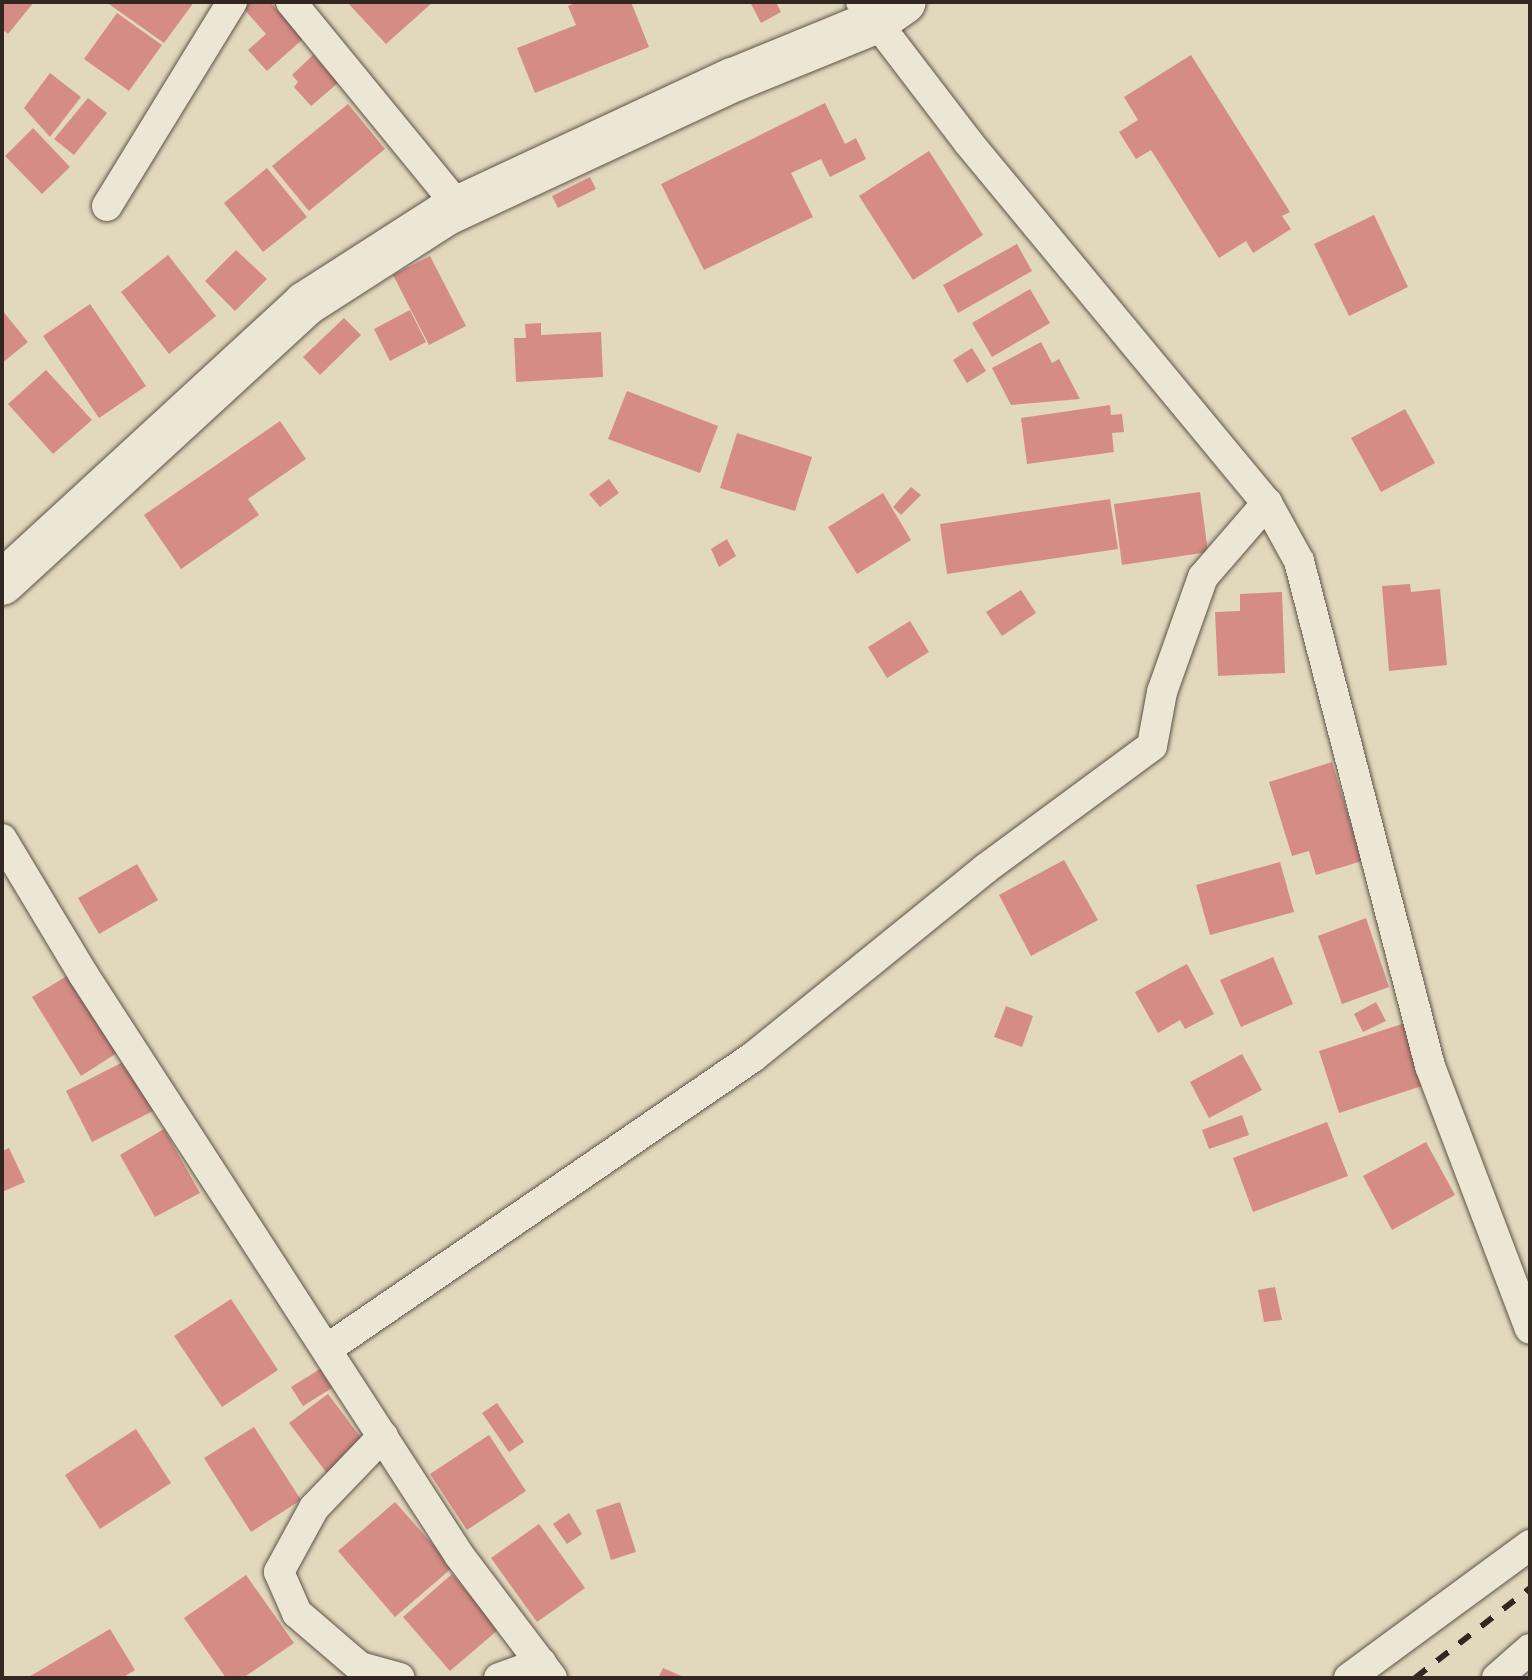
<!DOCTYPE html>
<style>
body{margin:0}
#map{position:relative;width:1532px;height:1680px;overflow:hidden;background:#e2d8bd;font-family:"Gentium Book Plus",serif}
div>[style]{position:absolute}
.building>*{inset:0;background:#d58c85}
.roads{filter:drop-shadow(0 0 2px #5f5348) drop-shadow(0 0 2px #5f5348)}
.street>*{height:30px;margin:-15px;padding:0 15px;transform-origin:15px;border-radius:15px;background:#ece6d4}
.secondary>*{height:44px;margin:-22px;padding:0 22px;transform-origin:22px;border-radius:22px;background:#ece6d4}
.rail>*{height:6px;margin-top:-3px;transform-origin:0;background:repeating-linear-gradient(90deg,#332721 0 14px,transparent 0 28px)}
span{translate:-50% -50%;white-space:nowrap;text-align:center;line-height:1.15;-webkit-text-stroke:6px #ece6d4;paint-order:stroke}
.frame{position:absolute;inset:0;border:4px solid #332721;pointer-events:none}
</style>
<div id="map">
<div class="building">
<i style="clip-path:polygon(2px 2px,34px 2px,8px 34px,2px 29px)"></i>
<i style="clip-path:polygon(106px 2px,194px 2px,164px 43px)"></i>
<i style="clip-path:polygon(251px 2px,270px 2px,303px 39px,267px 71px,248px 50px,266px 34px,243px 8px)"></i>
<i style="clip-path:polygon(347px 2px,433px 2px,386px 44px)"></i>
<i style="clip-path:polygon(577px 2px,631px 2px,649px 47px,535px 93px,517px 48px,576px 25px,568px 6px)"></i>
<i style="clip-path:polygon(750px 2px,776px 2px,781px 12px,761px 23px)"></i>
<i style="clip-path:polygon(117px 13px,162px 45px,129px 91px,84px 59px)"></i>
<i style="clip-path:polygon(313px 55px,338px 83px,311px 106px,294px 87px,298px 82px,292px 75px)"></i>
<i style="clip-path:polygon(1191px 55px,1290px 212px,1282px 216px,1291px 229px,1253px 253px,1246px 241px,1219px 258px,1151px 150px,1136px 159px,1119px 132px,1138px 120px,1124px 97px)"></i>
<i style="clip-path:polygon(50px 73px,81px 97px,50px 137px,24px 108px)"></i>
<i style="clip-path:polygon(88px 98px,107px 113px,74px 155px,54px 139px)"></i>
<i style="clip-path:polygon(825px 103px,845px 144px,856px 138px,866px 159px,830px 177px,821px 159px,791px 173px,813px 217px,704px 270px,661px 184px)"></i>
<i style="clip-path:polygon(348px 104px,385px 149px,309px 211px,272px 166px)"></i>
<i style="clip-path:polygon(33px 128px,70px 167px,42px 194px,5px 156px)"></i>
<i style="clip-path:polygon(929px 151px,983px 235px,913px 280px,859px 196px)"></i>
<i style="clip-path:polygon(267px 168px,307px 217px,263px 252px,224px 203px)"></i>
<i style="clip-path:polygon(590px 177px,596px 189px,558px 208px,552px 196px)"></i>
<i style="clip-path:polygon(1374px 215px,1408px 287px,1349px 316px,1314px 244px)"></i>
<i style="clip-path:polygon(1017px 244px,1032px 271px,958px 313px,943px 285px)"></i>
<i style="clip-path:polygon(236px 250px,267px 279px,235px 311px,205px 281px)"></i>
<i style="clip-path:polygon(168px 255px,216px 316px,169px 354px,121px 292px)"></i>
<i style="clip-path:polygon(430px 256px,466px 326px,429px 345px,393px 275px)"></i>
<i style="clip-path:polygon(1030px 289px,1050px 323px,992px 357px,972px 323px)"></i>
<i style="clip-path:polygon(90px 304px,146px 386px,99px 418px,43px 336px)"></i>
<i style="clip-path:polygon(2px 310px,28px 342px,2px 363px)"></i>
<i style="clip-path:polygon(410px 310px,426px 342px,390px 361px,374px 329px)"></i>
<i style="clip-path:polygon(344px 318px,361px 335px,320px 375px,303px 357px)"></i>
<i style="clip-path:polygon(541px 323px,541px 335px,601px 332px,603px 377px,516px 382px,514px 338px,526px 338px,525px 324px)"></i>
<i style="clip-path:polygon(1041px 342px,1052px 363px,1059px 359px,1080px 399px,1011px 405px,992px 368px)"></i>
<i style="clip-path:polygon(972px 348px,986px 371px,967px 383px,953px 360px)"></i>
<i style="clip-path:polygon(46px 370px,92px 420px,53px 454px,8px 404px)"></i>
<i style="clip-path:polygon(627px 391px,718px 426px,700px 473px,608px 439px)"></i>
<i style="clip-path:polygon(1110px 405px,1111px 415px,1122px 414px,1124px 432px,1112px 433px,1114px 452px,1027px 464px,1021px 418px)"></i>
<i style="clip-path:polygon(1405px 409px,1435px 463px,1381px 492px,1351px 438px)"></i>
<i style="clip-path:polygon(280px 421px,306px 459px,248px 499px,259px 515px,181px 569px,144px 515px)"></i>
<i style="clip-path:polygon(737px 433px,812px 457px,795px 511px,720px 488px)"></i>
<i style="clip-path:polygon(609px 479px,619px 493px,600px 507px,589px 494px)"></i>
<i style="clip-path:polygon(911px 487px,921px 495px,901px 515px,893px 507px)"></i>
<i style="clip-path:polygon(1200px 492px,1208px 552px,1122px 565px,1114px 504px)"></i>
<i style="clip-path:polygon(883px 493px,911px 540px,857px 574px,828px 527px)"></i>
<i style="clip-path:polygon(1110px 499px,1118px 549px,947px 574px,940px 524px)"></i>
<i style="clip-path:polygon(727px 539px,736px 556px,719px 567px,711px 549px)"></i>
<i style="clip-path:polygon(1410px 584px,1411px 592px,1440px 589px,1447px 665px,1389px 671px,1382px 586px)"></i>
<i style="clip-path:polygon(1021px 590px,1036px 613px,1002px 636px,986px 612px)"></i>
<i style="clip-path:polygon(1282px 592px,1285px 673px,1218px 676px,1215px 612px,1240px 611px,1240px 594px)"></i>
<i style="clip-path:polygon(910px 621px,929px 652px,887px 678px,868px 647px)"></i>
<i style="clip-path:polygon(1332px 762px,1362px 861px,1316px 875px,1309px 851px,1292px 856px,1269px 782px)"></i>
<i style="clip-path:polygon(1064px 860px,1098px 920px,1031px 956px,999px 895px)"></i>
<i style="clip-path:polygon(1280px 862px,1294px 912px,1210px 935px,1196px 885px)"></i>
<i style="clip-path:polygon(137px 864px,158px 900px,99px 934px,78px 898px)"></i>
<i style="clip-path:polygon(1366px 918px,1389px 987px,1342px 1004px,1318px 936px)"></i>
<i style="clip-path:polygon(1273px 957px,1293px 1004px,1241px 1027px,1220px 980px)"></i>
<i style="clip-path:polygon(1187px 964px,1214px 1014px,1185px 1029px,1180px 1020px,1158px 1033px,1135px 992px)"></i>
<i style="clip-path:polygon(72px 973px,120px 1051px,81px 1076px,32px 997px)"></i>
<i style="clip-path:polygon(1376px 1002px,1386px 1021px,1363px 1032px,1354px 1014px)"></i>
<i style="clip-path:polygon(1006px 1006px,1033px 1016px,1022px 1047px,994px 1037px)"></i>
<i style="clip-path:polygon(1405px 1023px,1425px 1085px,1339px 1113px,1319px 1051px)"></i>
<i style="clip-path:polygon(1242px 1054px,1262px 1090px,1209px 1118px,1190px 1082px)"></i>
<i style="clip-path:polygon(127px 1060px,153px 1111px,92px 1142px,66px 1091px)"></i>
<i style="clip-path:polygon(1242px 1115px,1249px 1135px,1209px 1149px,1202px 1130px)"></i>
<i style="clip-path:polygon(1327px 1122px,1348px 1176px,1253px 1212px,1233px 1158px)"></i>
<i style="clip-path:polygon(164px 1129px,200px 1193px,155px 1217px,120px 1155px)"></i>
<i style="clip-path:polygon(1426px 1142px,1455px 1195px,1392px 1230px,1363px 1176px)"></i>
<i style="clip-path:polygon(9px 1148px,25px 1182px,2px 1192px,2px 1151px)"></i>
<i style="clip-path:polygon(1275px 1287px,1282px 1320px,1264px 1322px,1258px 1290px)"></i>
<i style="clip-path:polygon(231px 1299px,278px 1370px,222px 1407px,174px 1336px)"></i>
<i style="clip-path:polygon(320px 1369px,332px 1388px,303px 1406px,291px 1387px)"></i>
<i style="clip-path:polygon(328px 1394px,368px 1447px,329px 1476px,289px 1423px)"></i>
<i style="clip-path:polygon(497px 1403px,524px 1442px,509px 1452px,482px 1413px)"></i>
<i style="clip-path:polygon(254px 1427px,301px 1500px,251px 1532px,204px 1458px)"></i>
<i style="clip-path:polygon(136px 1429px,171px 1483px,100px 1529px,65px 1475px)"></i>
<i style="clip-path:polygon(489px 1435px,526px 1491px,467px 1530px,430px 1474px)"></i>
<i style="clip-path:polygon(395px 1502px,453px 1567px,395px 1617px,338px 1551px)"></i>
<i style="clip-path:polygon(620px 1502px,636px 1552px,611px 1560px,596px 1510px)"></i>
<i style="clip-path:polygon(569px 1513px,582px 1534px,567px 1544px,553px 1524px)"></i>
<i style="clip-path:polygon(539px 1524px,585px 1588px,537px 1622px,491px 1558px)"></i>
<i style="clip-path:polygon(452px 1574px,499px 1629px,450px 1671px,403px 1617px)"></i>
<i style="clip-path:polygon(246px 1575px,294px 1643px,243px 1678px,226px 1678px,184px 1618px)"></i>
<i style="clip-path:polygon(110px 1629px,135px 1670px,122px 1678px,27px 1678px)"></i>
<i style="clip-path:polygon(663px 1668px,686px 1678px,658px 1678px)"></i>
</div>
<div class="roads">
<div class="street">
<i style="left:291px;top:2px;width:265px;rotate:50.7deg"></i>
<i style="left:861px;top:2px;width:176px;rotate:52.6deg"></i>
<i style="left:968px;top:142px;width:469px;rotate:50.4deg"></i>
<i style="left:1267px;top:503px;width:66px;rotate:61.1deg"></i>
<i style="left:1299px;top:561px;width:522px;rotate:75.46deg"></i>
<i style="left:1430px;top:1066px;width:281px;rotate:69.2deg"></i>
<i style="left:107px;top:206px;width:239px;rotate:-58.5deg"></i>
<i style="left:2px;top:839px;width:157px;rotate:59deg"></i>
<i style="left:83px;top:974px;width:692px;rotate:57.09deg"></i>
<i style="left:459px;top:1555px;width:154px;rotate:52.9deg"></i>
<i style="left:327px;top:1349px;width:516px;rotate:-34.43deg"></i>
<i style="left:753px;top:1057px;width:299px;rotate:-39deg"></i>
<i style="left:985px;top:869px;width:207px;rotate:-36.4deg"></i>
<i style="left:1152px;top:746px;width:55px;rotate:-79.5deg"></i>
<i style="left:1162px;top:692px;width:122px;rotate:-70.4deg"></i>
<i style="left:1203px;top:577px;width:98px;rotate:-49.1deg"></i>
<i style="left:383px;top:1436px;width:100px;rotate:133.8deg"></i>
<i style="left:314px;top:1508px;width:73px;rotate:118.7deg"></i>
<i style="left:279px;top:1572px;width:45px;rotate:66.3deg"></i>
<i style="left:297px;top:1613px;width:83px;rotate:40.6deg"></i>
<i style="left:360px;top:1667px;width:41px;rotate:15.4deg"></i>
<i style="left:499px;top:1678px;width:45px;rotate:-19.7deg"></i>
<i style="left:1349px;top:1678px;width:225px;rotate:-36.3deg"></i>
<i style="left:1497px;top:1678px;width:44px;rotate:-41.3deg"></i>
</div>
<div class="secondary">
<i style="left:2px;top:583px;width:412px;rotate:-42.6deg"></i>
<i style="left:305px;top:304px;width:166px;rotate:-32.7deg"></i>
<i style="left:445px;top:214px;width:318px;rotate:-25deg"></i>
<i style="left:733px;top:80px;width:153px;rotate:-22.2deg"></i>
<i style="left:875px;top:22px;width:35px;rotate:-35deg"></i>
</div>
</div>
<div class="rail">
<i style="left:1415px;top:1678px;width:146px;rotate:-38deg"></i>
</div>
<div class="frame"></div>
</div>
